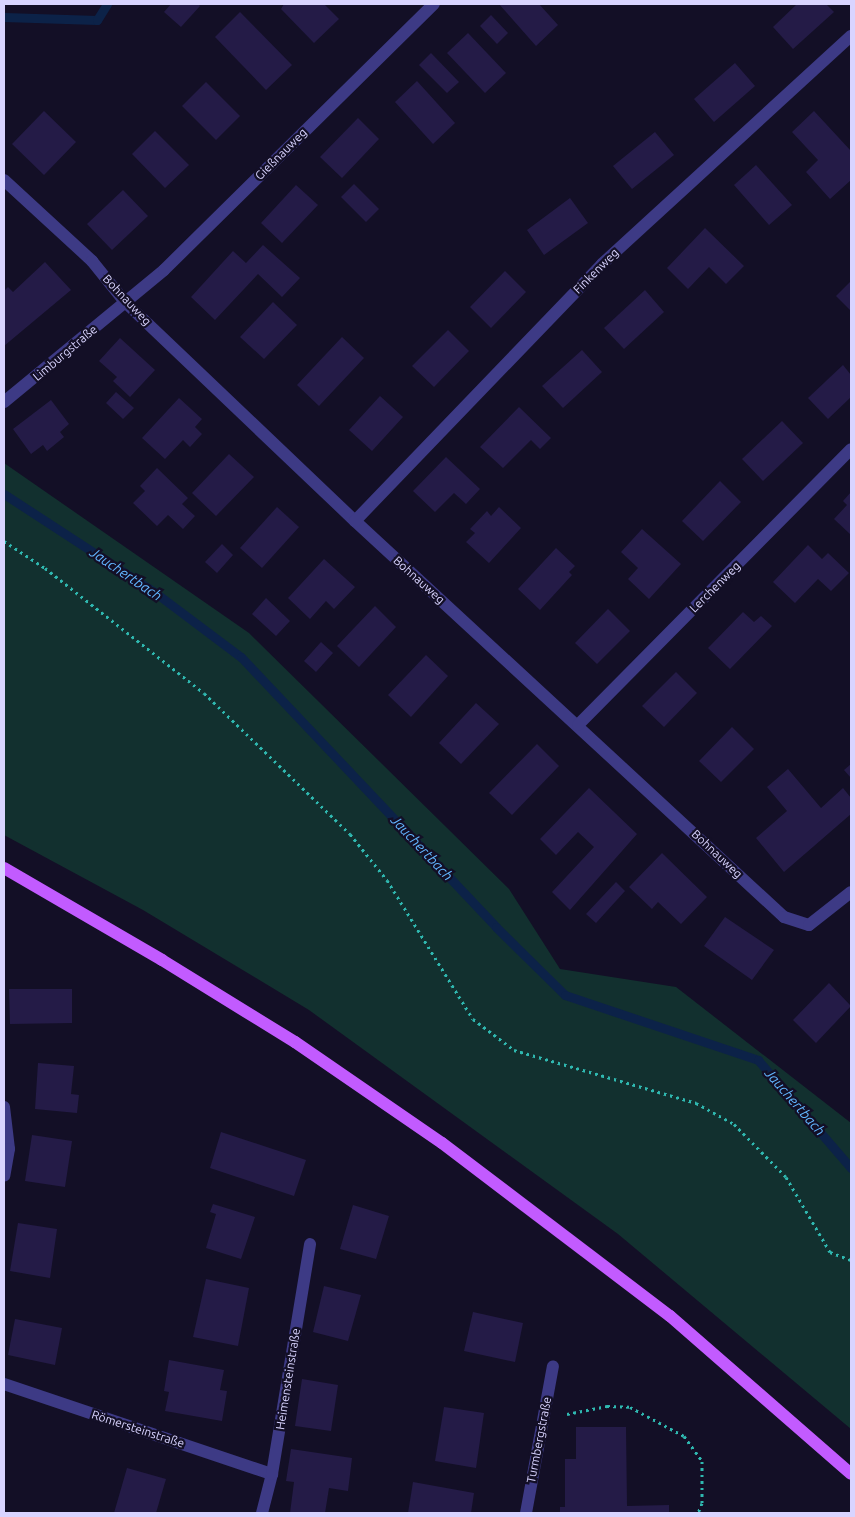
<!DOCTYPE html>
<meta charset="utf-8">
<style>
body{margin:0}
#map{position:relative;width:855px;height:1517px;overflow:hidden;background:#130f26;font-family:Ubuntu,sans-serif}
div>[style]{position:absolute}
.green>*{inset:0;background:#12302f}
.stream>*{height:9px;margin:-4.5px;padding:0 4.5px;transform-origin:4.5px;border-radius:4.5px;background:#0c2248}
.building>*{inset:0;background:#241b47}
.path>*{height:3px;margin-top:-1.5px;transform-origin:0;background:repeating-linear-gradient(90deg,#2fb8b0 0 2.5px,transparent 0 6.5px)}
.minor>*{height:12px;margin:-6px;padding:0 6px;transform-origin:6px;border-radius:6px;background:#3d3a85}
.major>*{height:12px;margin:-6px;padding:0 6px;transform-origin:6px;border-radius:6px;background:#c25bff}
span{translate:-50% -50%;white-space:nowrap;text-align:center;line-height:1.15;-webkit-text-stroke:4.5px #130f26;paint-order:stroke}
.street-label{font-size:12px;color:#d9d4ff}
.water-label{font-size:14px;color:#62b6ff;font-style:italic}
.frame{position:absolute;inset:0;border:5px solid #d9d4ff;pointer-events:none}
</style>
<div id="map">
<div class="green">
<i style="clip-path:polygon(4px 463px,249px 633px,509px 889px,560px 969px,676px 987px,851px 1123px,851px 1429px,618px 1234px,309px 1010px,143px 910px,4px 835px)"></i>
</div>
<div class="stream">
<i style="left:4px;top:17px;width:93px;rotate:1.8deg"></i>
<i style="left:97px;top:20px;width:19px;rotate:-58deg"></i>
<i style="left:4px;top:494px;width:178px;rotate:33.1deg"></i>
<i style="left:153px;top:591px;width:110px;rotate:36.9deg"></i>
<i style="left:241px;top:657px;width:371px;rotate:46.6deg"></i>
<i style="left:496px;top:927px;width:97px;rotate:44.6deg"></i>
<i style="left:565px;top:995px;width:204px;rotate:18.6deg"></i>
<i style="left:758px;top:1060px;width:143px;rotate:49.3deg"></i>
</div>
<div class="building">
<i style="clip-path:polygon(171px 4px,198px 4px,200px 6px,181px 27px,164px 12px)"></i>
<i style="clip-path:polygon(284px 4px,324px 4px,339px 19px,314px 43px,281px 9px)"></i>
<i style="clip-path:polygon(499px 4px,539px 4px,558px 25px,536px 46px)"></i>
<i style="clip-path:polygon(797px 4px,826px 4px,834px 12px,793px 49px,773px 27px)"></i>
<i style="clip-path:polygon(240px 12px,292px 65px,266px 90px,215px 37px)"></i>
<i style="clip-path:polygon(491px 15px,508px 33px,497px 44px,480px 26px)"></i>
<i style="clip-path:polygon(468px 33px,506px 73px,485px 93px,447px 53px)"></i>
<i style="clip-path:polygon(431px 53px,459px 82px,447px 93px,419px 65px)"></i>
<i style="clip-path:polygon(735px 63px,755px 86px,714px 122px,694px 99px)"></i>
<i style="clip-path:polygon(417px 81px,455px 123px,433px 144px,395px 102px)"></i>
<i style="clip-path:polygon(206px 82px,240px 116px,216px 140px,182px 106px)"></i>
<i style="clip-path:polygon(44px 111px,76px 142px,44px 175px,12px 144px)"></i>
<i style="clip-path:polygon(814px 111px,851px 151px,851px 180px,830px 199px,806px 172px,818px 160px,792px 132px)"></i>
<i style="clip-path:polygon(358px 118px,379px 139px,342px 178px,320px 157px)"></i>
<i style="clip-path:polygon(155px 131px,189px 165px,165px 188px,132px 154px)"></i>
<i style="clip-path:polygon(655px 132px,674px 155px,632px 189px,613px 166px)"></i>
<i style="clip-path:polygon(756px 165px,792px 205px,769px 225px,734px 185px)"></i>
<i style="clip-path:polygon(354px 184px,379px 209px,366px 222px,341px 197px)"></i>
<i style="clip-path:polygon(296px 185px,318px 205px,282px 243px,261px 223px)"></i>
<i style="clip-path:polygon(123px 190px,148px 216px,112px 250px,87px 224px)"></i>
<i style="clip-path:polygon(570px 198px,588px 223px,544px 255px,527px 230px)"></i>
<i style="clip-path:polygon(705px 228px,744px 266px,726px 284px,709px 267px,688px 289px,667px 268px)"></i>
<i style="clip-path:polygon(263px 245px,300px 278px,282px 297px,258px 274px,215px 320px,191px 297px,233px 251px,246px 263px)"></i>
<i style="clip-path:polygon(45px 262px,71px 290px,4px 346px,4px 291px,8px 287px,13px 292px)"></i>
<i style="clip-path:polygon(505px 271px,526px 292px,491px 328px,470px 307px)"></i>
<i style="clip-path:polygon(851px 281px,851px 311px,836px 296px)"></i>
<i style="clip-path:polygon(645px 290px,664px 312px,624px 349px,604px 328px)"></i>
<i style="clip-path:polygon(273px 302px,297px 325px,264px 359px,240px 337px)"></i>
<i style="clip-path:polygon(448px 330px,469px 351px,434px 387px,412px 366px)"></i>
<i style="clip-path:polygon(342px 337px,364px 358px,319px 406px,297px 385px)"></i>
<i style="clip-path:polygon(120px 338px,155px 370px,130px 397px,113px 381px,117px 377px,99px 361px)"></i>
<i style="clip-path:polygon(582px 350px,602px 372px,563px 408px,542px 386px)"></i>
<i style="clip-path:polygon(843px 365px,851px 375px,851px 397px,828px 419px,808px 398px)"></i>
<i style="clip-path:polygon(116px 392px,134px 408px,123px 419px,106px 403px)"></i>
<i style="clip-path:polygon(380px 396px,403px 417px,372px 451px,349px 430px)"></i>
<i style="clip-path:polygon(179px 398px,202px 419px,195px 427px,202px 434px,190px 447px,183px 440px,165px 459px,142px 438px)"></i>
<i style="clip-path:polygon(51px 400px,69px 424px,60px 432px,64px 437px,47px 451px,43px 445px,31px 454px,13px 429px)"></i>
<i style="clip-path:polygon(519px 407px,551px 438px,540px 449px,531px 440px,503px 468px,480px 447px)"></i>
<i style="clip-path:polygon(782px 421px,803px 443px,763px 481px,742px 459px)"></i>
<i style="clip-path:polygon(229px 454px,254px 477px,216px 516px,192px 493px)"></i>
<i style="clip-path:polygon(446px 457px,480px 489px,466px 504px,454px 493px,435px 512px,413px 491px)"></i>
<i style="clip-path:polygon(157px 468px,188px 498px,182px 504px,195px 516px,183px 529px,168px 515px,157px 526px,133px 503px,145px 491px,140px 486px)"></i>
<i style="clip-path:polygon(720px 481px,741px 502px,703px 541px,682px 521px)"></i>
<i style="clip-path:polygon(851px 492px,851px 535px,834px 519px,847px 505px,843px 501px)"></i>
<i style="clip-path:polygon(277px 507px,299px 527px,262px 568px,240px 548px)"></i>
<i style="clip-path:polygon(499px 507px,521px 528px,489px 563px,466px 542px,475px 533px,470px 529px,487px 511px,491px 516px)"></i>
<i style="clip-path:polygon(642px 529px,681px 564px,649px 599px,628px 579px,638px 568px,621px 552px)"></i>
<i style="clip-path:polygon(222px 544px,233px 555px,217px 573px,205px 562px)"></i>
<i style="clip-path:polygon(808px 545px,822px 559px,828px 553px,849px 573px,831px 591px,818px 579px,795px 603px,773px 582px)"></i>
<i style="clip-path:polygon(556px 548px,575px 566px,569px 572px,572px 575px,540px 610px,518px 589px)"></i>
<i style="clip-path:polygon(324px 559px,355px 587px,334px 609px,326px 601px,310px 619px,288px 598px)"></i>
<i style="clip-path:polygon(266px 598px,290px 621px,276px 636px,252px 614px)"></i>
<i style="clip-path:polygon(375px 606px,396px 627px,359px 667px,337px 646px)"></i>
<i style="clip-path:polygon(608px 609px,630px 631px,597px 664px,575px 643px)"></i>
<i style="clip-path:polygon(743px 612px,754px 622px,761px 616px,772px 626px,730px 669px,708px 648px)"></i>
<i style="clip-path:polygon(321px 642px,333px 653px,316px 672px,304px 661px)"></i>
<i style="clip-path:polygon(426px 655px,448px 676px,411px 717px,388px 695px)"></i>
<i style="clip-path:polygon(676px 672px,697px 693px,664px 727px,642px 706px)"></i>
<i style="clip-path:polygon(476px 703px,499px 724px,461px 764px,439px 743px)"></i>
<i style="clip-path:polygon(732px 727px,754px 749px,721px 782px,699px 761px)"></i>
<i style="clip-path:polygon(537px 744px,559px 766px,512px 815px,489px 793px)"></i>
<i style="clip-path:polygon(851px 764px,851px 778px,844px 770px)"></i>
<i style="clip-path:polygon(788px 769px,821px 808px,843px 788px,851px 798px,851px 814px,784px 872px,756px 838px,787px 811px,767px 787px)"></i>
<i style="clip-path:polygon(589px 788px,637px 834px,570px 910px,552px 892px,594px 847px,578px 832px,556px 855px,540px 839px)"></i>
<i style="clip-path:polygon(662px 853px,707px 897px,681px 924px,658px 902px,652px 909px,629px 887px)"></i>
<i style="clip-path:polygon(616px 882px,625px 891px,596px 923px,586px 914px)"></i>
<i style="clip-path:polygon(725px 917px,774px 950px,752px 980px,704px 946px)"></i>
<i style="clip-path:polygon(829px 983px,851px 1006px,816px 1043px,793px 1020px)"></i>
<i style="clip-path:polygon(9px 989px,72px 989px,72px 1023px,10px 1024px)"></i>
<i style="clip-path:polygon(38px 1063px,74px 1066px,71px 1094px,79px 1095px,77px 1113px,35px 1109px)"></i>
<i style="clip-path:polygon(221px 1132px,306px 1160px,294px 1196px,210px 1168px)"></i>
<i style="clip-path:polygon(32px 1135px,72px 1141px,65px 1187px,25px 1181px)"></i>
<i style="clip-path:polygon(213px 1204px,255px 1217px,241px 1259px,206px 1248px,216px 1214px,210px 1212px)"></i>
<i style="clip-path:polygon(353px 1205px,389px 1216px,376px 1259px,340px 1249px)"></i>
<i style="clip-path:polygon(18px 1223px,57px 1229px,50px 1278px,10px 1271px)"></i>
<i style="clip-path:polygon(206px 1279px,249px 1288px,238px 1346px,193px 1337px)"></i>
<i style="clip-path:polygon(324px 1286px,361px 1295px,348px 1341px,313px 1332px)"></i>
<i style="clip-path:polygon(473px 1312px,523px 1323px,515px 1362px,464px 1351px)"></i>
<i style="clip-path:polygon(15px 1319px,62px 1328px,55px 1365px,8px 1355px)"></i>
<i style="clip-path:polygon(169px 1360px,224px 1370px,220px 1390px,227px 1391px,222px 1421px,165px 1411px,169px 1392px,164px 1391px)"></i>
<i style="clip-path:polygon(302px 1379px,338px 1385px,331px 1431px,295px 1426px)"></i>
<i style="clip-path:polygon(444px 1407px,484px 1413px,476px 1468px,435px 1461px)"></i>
<i style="clip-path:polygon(576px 1427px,626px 1427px,627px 1506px,669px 1505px,669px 1513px,560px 1513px,560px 1507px,565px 1507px,565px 1459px,576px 1459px)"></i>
<i style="clip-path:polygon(291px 1449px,352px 1458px,348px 1491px,329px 1488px,325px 1513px,290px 1513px,294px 1482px,286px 1481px)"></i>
<i style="clip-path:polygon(127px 1468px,166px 1479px,156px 1513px,114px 1513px)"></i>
<i style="clip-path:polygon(413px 1482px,474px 1493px,471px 1513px,408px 1513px)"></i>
</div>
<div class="path">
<i style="left:4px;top:541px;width:49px;rotate:33.4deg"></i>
<i style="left:45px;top:568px;width:202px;rotate:38.2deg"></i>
<i style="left:204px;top:693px;width:203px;rotate:44deg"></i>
<i style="left:350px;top:834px;width:59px;rotate:51.2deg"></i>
<i style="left:387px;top:880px;width:163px;rotate:58.3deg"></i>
<i style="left:473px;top:1019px;width:51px;rotate:37.1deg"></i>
<i style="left:514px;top:1050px;width:190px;rotate:16.2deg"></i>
<i style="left:696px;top:1103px;width:43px;rotate:28.9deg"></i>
<i style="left:734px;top:1124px;width:74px;rotate:45.5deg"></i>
<i style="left:786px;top:1177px;width:87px;rotate:59.6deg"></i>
<i style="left:830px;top:1252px;width:22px;rotate:21deg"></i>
<i style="left:567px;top:1414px;width:41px;rotate:-11.3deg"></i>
<i style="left:607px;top:1406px;width:23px;rotate:2deg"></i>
<i style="left:630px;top:1407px;width:61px;rotate:28.2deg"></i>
<i style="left:684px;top:1436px;width:31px;rotate:54deg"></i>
<i style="left:702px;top:1461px;width:42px;rotate:90deg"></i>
<i style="left:702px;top:1503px;width:11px;rotate:112deg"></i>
</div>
<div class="minor">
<i style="left:4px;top:180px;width:120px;rotate:42.6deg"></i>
<i style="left:92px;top:261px;width:53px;rotate:51.2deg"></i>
<i style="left:125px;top:302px;width:318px;rotate:43.6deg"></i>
<i style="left:355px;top:521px;width:584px;rotate:42.71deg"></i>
<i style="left:784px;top:917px;width:26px;rotate:18deg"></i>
<i style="left:809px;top:925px;width:53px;rotate:-38.2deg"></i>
<i style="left:4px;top:402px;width:207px;rotate:-39.5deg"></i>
<i style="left:164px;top:270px;width:379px;rotate:-44.6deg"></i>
<i style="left:355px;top:521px;width:356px;rotate:-46.1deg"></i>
<i style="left:602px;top:264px;width:338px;rotate:-42.5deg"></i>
<i style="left:578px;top:725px;width:388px;rotate:-45.3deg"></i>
<i style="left:4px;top:1107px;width:42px;rotate:83.2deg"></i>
<i style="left:9px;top:1149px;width:27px;rotate:100deg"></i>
<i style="left:4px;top:1384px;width:283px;rotate:18.6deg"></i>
<i style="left:262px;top:1513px;width:40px;rotate:-75.6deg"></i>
<i style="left:272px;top:1474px;width:233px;rotate:-80.6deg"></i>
<i style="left:526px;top:1513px;width:149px;rotate:-79.6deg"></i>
</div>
<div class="major">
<i style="left:4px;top:868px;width:183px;rotate:30.2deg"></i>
<i style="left:162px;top:960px;width:156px;rotate:31.7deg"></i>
<i style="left:295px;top:1042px;width:178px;rotate:34.5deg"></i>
<i style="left:442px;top:1143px;width:286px;rotate:37.2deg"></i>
<i style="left:670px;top:1316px;width:240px;rotate:41.1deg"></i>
</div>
<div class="street-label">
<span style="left:281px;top:154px;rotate:-45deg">Gießnauweg</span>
<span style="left:596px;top:271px;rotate:-45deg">Finkenweg</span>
<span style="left:127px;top:300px;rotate:47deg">Bohnauweg</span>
<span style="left:65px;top:353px;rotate:-40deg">Limburgstraße</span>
<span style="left:419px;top:580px;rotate:42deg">Bohnauweg</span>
<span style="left:715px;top:587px;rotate:-45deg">Lerchenweg</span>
<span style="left:717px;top:854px;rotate:43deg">Bohnauweg</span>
<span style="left:288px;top:1379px;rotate:-81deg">Heimensteinstraße</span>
<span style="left:138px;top:1429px;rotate:18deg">Römersteinstraße</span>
<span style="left:539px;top:1440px;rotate:-79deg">Turmbergstraße</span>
</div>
<div class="water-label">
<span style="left:126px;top:574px;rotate:34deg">Jauchertbach</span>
<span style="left:422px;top:848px;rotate:47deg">Jauchertbach</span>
<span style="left:795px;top:1102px;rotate:49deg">Jauchertbach</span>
</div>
<div class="frame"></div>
</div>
